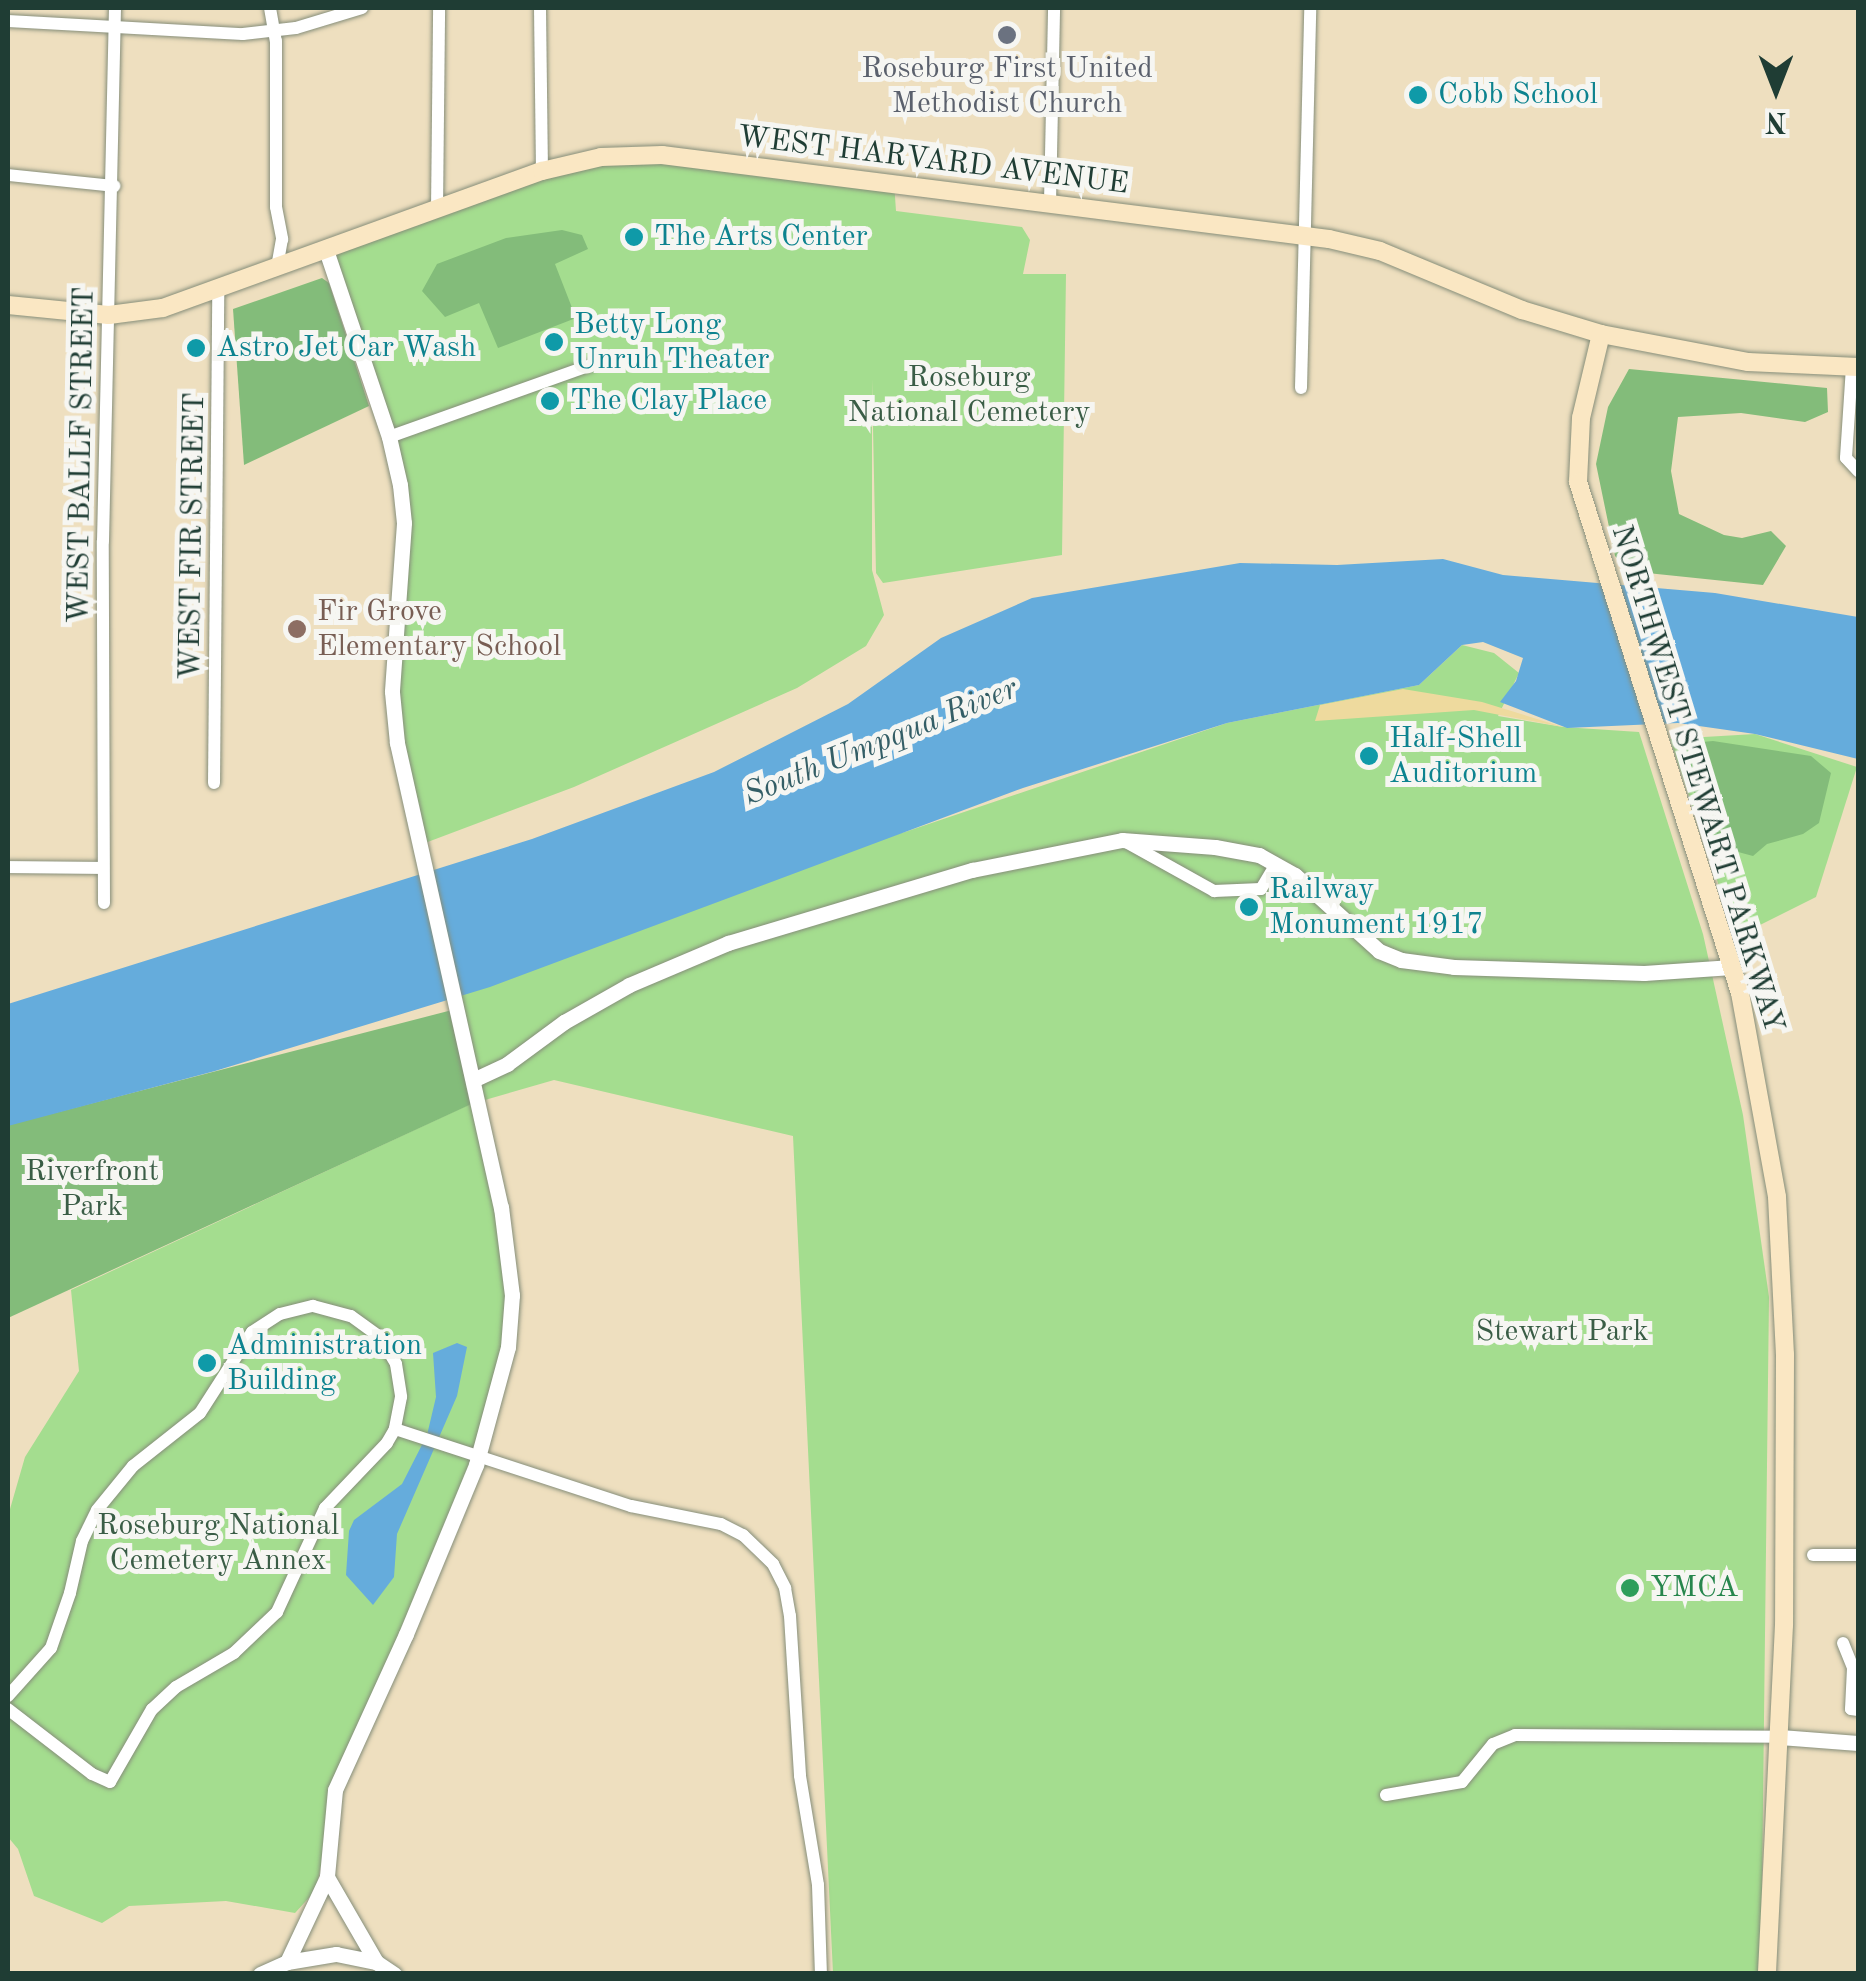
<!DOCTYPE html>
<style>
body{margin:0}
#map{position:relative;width:1866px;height:1981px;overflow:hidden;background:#eedfbf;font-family:"Old Standard TT",serif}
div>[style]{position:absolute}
.green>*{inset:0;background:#a4dd8f}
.forest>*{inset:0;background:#83bc7a}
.sand>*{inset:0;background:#eeda9e}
.water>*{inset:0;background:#65acdc}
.roads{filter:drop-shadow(0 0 2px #868e7a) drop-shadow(0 0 2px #868e7a)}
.minor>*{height:12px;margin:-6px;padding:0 6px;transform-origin:6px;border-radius:6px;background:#fff}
.tertiary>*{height:15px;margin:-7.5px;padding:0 7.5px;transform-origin:7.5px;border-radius:7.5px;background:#fff}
.secondary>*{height:18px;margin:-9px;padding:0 9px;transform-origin:9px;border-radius:9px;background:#fae7c3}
.dots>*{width:28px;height:28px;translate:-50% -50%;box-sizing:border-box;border:5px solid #f6f6f2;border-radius:50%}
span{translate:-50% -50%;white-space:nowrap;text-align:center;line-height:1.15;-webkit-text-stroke:10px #f6f6f2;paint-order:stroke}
.worship-label{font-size:30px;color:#5b616d}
.culture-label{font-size:30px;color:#0d838f}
.left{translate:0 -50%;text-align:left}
.street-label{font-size:30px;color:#1f3d34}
.park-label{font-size:30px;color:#3a5d46}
.education-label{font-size:30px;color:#785e54}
.leisure-label{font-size:30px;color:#27864d}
.water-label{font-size:32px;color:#345e66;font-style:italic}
.frame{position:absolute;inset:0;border:10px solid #1f3d34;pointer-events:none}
.north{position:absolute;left:1726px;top:40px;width:100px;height:100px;-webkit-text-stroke:8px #f6f6f2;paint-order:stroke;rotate:180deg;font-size:28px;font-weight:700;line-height:40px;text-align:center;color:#1f3d34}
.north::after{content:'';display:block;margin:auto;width:35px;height:45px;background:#1f3d34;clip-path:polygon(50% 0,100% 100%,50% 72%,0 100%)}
</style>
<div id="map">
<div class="green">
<i style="clip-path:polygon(619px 155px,894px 182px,896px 211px,1022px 227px,1030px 240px,1023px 274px,1066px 274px,1062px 555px,883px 583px,876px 573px,872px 379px,872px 570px,884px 615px,866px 646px,797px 688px,574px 787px,417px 846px,392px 692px,402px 501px,326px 250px)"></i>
<i style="clip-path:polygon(1462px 645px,1494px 653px,1519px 673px,1498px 716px,1563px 727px,1639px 732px,1703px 934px,1743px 1115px,1769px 1297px,1761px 1973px,833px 1973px,793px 1136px,554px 1080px,478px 1102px,501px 1207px,508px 1348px,489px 1424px,331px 1814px,316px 1890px,295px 1913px,226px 1901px,129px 1906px,102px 1923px,34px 1896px,18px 1849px,8px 1837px,8px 1516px,25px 1457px,79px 1371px,71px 1290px,477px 1101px,439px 941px,905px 832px,1227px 723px,1419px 685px)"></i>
<i style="clip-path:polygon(1755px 734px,1857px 767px,1816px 897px,1736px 937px,1670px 739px)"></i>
</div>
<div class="forest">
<i style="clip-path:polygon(562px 230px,582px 235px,588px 249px,555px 264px,576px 318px,498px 348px,479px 303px,445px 317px,422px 291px,437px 264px,506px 238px)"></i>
<i style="clip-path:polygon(322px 278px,329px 283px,369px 406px,244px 465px,233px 309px)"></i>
<i style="clip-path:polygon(1629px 369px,1827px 388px,1828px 412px,1805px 422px,1741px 413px,1678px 417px,1671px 471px,1679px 514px,1724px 535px,1742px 538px,1771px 531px,1786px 546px,1763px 585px,1628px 571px,1615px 556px,1596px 464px,1608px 407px)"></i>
<i style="clip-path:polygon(1713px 741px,1811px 756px,1831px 773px,1819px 823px,1803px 834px,1767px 844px,1753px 856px,1727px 849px,1705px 824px,1680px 751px,1691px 743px)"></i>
<i style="clip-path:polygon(456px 1009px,478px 1101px,8px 1318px,8px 1125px)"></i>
</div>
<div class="sand">
<i style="clip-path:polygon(1403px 689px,1482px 702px,1563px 727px,1474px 710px,1315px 721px,1320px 705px)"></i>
</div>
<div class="water">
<i style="clip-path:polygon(1443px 559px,1503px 575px,1715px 593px,1858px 617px,1858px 759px,1755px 734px,1678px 723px,1567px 728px,1500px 702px,1516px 681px,1523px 658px,1483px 642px,1462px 645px,1419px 685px,1227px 723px,1023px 788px,490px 987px,215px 1071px,8px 1126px,8px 1004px,532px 839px,714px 772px,848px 704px,941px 638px,1032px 598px,1240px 563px,1337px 565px)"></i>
<i style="clip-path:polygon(457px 1343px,467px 1347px,457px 1396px,397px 1534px,394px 1577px,373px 1605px,346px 1575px,349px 1531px,354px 1520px,402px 1484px,427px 1435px,436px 1397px,433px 1353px)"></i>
</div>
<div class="roads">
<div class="minor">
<i style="left:270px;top:8px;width:34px;rotate:80deg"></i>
<i style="left:276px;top:41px;width:166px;rotate:90deg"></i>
<i style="left:276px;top:207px;width:33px;rotate:79deg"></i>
<i style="left:282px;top:239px;width:28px;rotate:100deg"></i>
<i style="left:540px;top:8px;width:163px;rotate:89.3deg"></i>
<i style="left:8px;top:21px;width:235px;rotate:3.2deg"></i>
<i style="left:243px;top:34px;width:53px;rotate:-6.5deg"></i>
<i style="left:296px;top:28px;width:69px;rotate:-16.9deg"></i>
<i style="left:8px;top:175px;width:107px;rotate:5.9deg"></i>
<i style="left:1050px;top:203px;width:195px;rotate:-88.8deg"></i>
<i style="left:437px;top:210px;width:202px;rotate:-89.4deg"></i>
<i style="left:1852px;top:367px;width:91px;rotate:93.8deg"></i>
<i style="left:1846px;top:458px;width:18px;rotate:47deg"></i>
<i style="left:1301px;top:388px;width:380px;rotate:-88.6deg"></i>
<i style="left:389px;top:437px;width:214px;rotate:-19.6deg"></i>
<i style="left:214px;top:783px;width:493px;rotate:-89.5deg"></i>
<i style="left:1126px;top:842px;width:101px;rotate:29.1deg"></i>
<i style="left:1214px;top:891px;width:47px;rotate:-2.4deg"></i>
<i style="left:1261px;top:889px;width:29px;rotate:-59deg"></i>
<i style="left:8px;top:867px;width:95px;rotate:0.6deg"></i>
<i style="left:104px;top:903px;width:362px;rotate:-90.2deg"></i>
<i style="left:103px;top:541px;width:533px;rotate:-88.71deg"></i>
<i style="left:395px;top:1429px;width:248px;rotate:18.1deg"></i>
<i style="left:631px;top:1506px;width:92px;rotate:11.3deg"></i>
<i style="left:721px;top:1524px;width:25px;rotate:27deg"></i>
<i style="left:743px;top:1535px;width:42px;rotate:44deg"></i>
<i style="left:773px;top:1564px;width:27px;rotate:63deg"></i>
<i style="left:785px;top:1588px;width:28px;rotate:80deg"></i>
<i style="left:790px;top:1616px;width:160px;rotate:86.4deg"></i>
<i style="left:800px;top:1776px;width:110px;rotate:80.6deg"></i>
<i style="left:818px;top:1885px;width:89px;rotate:88.1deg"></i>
<i style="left:1813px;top:1555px;width:45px"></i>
<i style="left:1843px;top:1643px;width:27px;rotate:68deg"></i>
<i style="left:1853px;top:1668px;width:41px;rotate:92.8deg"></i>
<i style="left:1851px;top:1709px;width:7px;rotate:8deg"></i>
<i style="left:8px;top:1696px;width:64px;rotate:-48.1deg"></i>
<i style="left:51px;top:1648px;width:58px;rotate:-70.9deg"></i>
<i style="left:70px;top:1593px;width:53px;rotate:-77deg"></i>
<i style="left:82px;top:1541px;width:34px;rotate:-64deg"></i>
<i style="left:97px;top:1510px;width:57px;rotate:-50.7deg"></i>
<i style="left:133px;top:1466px;width:85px;rotate:-38.3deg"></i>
<i style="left:200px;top:1413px;width:96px;rotate:-57.3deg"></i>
<i style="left:252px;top:1332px;width:33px;rotate:-33deg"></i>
<i style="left:280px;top:1314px;width:34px;rotate:-14deg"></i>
<i style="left:313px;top:1306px;width:39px;rotate:15deg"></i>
<i style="left:351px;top:1316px;width:36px;rotate:36deg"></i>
<i style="left:380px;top:1337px;width:31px;rotate:59deg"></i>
<i style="left:396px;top:1364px;width:33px;rotate:81deg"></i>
<i style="left:401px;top:1397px;width:33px;rotate:101deg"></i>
<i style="left:395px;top:1429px;width:16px;rotate:120deg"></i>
<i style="left:387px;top:1443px;width:90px;rotate:133.6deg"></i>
<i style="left:325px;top:1508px;width:115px;rotate:114.8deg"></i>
<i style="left:277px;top:1612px;width:59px;rotate:136.4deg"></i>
<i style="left:234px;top:1653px;width:67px;rotate:149.6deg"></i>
<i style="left:176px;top:1687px;width:33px;rotate:137deg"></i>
<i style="left:152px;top:1709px;width:84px;rotate:119.9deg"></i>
<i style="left:110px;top:1782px;width:20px;rotate:-156deg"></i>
<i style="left:92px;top:1774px;width:106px;rotate:-142.3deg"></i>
<i style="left:1386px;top:1795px;width:77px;rotate:-9.7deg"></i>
<i style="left:1462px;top:1782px;width:49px;rotate:-50.8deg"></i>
<i style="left:1493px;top:1744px;width:24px;rotate:-22deg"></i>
<i style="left:1515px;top:1735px;width:265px;rotate:0.4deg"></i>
</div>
<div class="tertiary">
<i style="left:326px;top:250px;width:197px;rotate:71.4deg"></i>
<i style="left:389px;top:437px;width:49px;rotate:77.1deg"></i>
<i style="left:400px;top:485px;width:38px;rotate:84deg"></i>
<i style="left:404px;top:523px;width:169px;rotate:94.1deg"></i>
<i style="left:392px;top:692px;width:51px;rotate:84.4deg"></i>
<i style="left:397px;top:743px;width:476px;rotate:77.4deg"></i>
<i style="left:501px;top:1207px;width:89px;rotate:82.9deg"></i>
<i style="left:512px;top:1295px;width:52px;rotate:94.4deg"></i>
<i style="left:508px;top:1347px;width:122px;rotate:105.2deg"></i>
<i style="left:476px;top:1465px;width:183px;rotate:112.5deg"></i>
<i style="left:406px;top:1634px;width:171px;rotate:114.5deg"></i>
<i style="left:335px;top:1790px;width:87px;rotate:95.3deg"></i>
<i style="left:473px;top:1080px;width:38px;rotate:-25deg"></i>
<i style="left:507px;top:1064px;width:71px;rotate:-36.4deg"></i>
<i style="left:564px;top:1022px;width:75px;rotate:-29.6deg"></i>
<i style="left:629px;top:985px;width:108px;rotate:-23deg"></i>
<i style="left:728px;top:943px;width:255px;rotate:-16.7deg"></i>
<i style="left:972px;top:870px;width:153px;rotate:-11.3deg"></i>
<i style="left:1122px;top:840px;width:93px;rotate:4.3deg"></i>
<i style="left:1215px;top:847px;width:45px;rotate:10.3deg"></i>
<i style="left:1259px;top:855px;width:41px;rotate:29.1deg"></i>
<i style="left:1295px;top:875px;width:113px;rotate:42.1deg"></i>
<i style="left:1379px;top:951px;width:24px;rotate:22deg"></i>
<i style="left:1401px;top:960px;width:53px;rotate:7.5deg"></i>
<i style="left:1454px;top:967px;width:190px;rotate:1.8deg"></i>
<i style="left:1644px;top:973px;width:88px;rotate:-3.9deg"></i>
<i style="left:1780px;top:1737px;width:78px;rotate:4.4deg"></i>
<i style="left:287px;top:1962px;width:94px;rotate:-64.8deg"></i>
<i style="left:327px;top:1877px;width:98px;rotate:60deg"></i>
<i style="left:260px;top:1974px;width:30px;rotate:-24deg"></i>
<i style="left:287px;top:1962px;width:50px;rotate:-9.3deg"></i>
<i style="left:336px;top:1954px;width:41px;rotate:11.3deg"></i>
<i style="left:376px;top:1962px;width:22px;rotate:34deg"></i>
</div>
<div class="secondary">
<i style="left:8px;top:305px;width:101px;rotate:5.7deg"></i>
<i style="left:109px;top:315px;width:54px;rotate:-7.4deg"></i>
<i style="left:163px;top:308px;width:403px;rotate:-19.9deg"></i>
<i style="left:542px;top:171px;width:61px;rotate:-13.3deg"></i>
<i style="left:601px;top:157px;width:61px;rotate:-1.9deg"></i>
<i style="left:662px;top:155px;width:672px;rotate:7.18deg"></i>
<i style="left:1329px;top:239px;width:52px;rotate:13.2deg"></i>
<i style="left:1380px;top:251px;width:154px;rotate:22.6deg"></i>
<i style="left:1522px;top:310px;width:83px;rotate:16.9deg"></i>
<i style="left:1601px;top:334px;width:150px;rotate:10.8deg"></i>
<i style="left:1748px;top:362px;width:110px;rotate:2.6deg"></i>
<i style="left:1601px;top:334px;width:86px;rotate:103.4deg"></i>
<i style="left:1581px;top:418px;width:64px;rotate:92.7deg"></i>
<i style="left:1578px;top:482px;width:536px;rotate:72.41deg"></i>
<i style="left:1740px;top:993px;width:207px;rotate:79.7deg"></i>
<i style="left:1777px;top:1197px;width:158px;rotate:87.1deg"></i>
<i style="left:1785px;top:1355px;width:270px;rotate:90.2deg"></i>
<i style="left:1784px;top:1625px;width:349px;rotate:92.8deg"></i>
</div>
</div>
<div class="dots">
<i style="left:1007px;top:35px;background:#6b7280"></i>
<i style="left:1418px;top:95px;background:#0f9aa8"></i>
<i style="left:634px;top:237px;background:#0f9aa8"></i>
<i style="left:554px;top:342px;background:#0f9aa8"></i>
<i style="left:196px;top:348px;background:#0f9aa8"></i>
<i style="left:550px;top:401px;background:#0f9aa8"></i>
<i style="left:297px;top:629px;background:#8d6e63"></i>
<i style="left:1369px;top:756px;background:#0f9aa8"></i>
<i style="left:1249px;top:907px;background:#0f9aa8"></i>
<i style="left:207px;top:1363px;background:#0f9aa8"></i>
<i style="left:1630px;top:1588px;background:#2e9e5b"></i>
</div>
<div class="worship-label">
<span style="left:1007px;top:86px">Roseburg First United<br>Methodist Church</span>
</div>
<div class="culture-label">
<span class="left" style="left:1438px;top:95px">Cobb School</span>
<span class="left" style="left:654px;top:237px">The Arts Center</span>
<span class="left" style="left:574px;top:342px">Betty Long<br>Unruh Theater</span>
<span class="left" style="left:216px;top:348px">Astro Jet Car Wash</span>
<span class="left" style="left:570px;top:401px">The Clay Place</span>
<span class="left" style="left:1389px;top:756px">Half-Shell<br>Auditorium</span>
<span class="left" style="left:1269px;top:907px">Railway<br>Monument 1917</span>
<span class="left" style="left:227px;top:1363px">Administration<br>Building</span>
</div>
<div class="street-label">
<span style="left:933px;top:161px;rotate:7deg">WEST HARVARD AVENUE</span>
<span style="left:82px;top:455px;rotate:-89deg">WEST BALLF STREET</span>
<span style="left:193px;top:536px;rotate:-89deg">WEST FIR STREET</span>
<span style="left:1697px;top:779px;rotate:73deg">NORTHWEST STEWART PARKWAY</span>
</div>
<div class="park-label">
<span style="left:969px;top:395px">Roseburg<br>National Cemetery</span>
<span style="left:92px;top:1189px">Riverfront<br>Park</span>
<span style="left:1562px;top:1332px">Stewart Park</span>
<span style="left:218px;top:1543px">Roseburg National<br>Cemetery Annex</span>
</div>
<div class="education-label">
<span class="left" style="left:317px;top:629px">Fir Grove<br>Elementary School</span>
</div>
<div class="leisure-label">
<span class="left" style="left:1650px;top:1588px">YMCA</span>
</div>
<div class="water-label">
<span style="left:881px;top:743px;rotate:-22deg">South Umpqua River</span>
</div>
<div class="frame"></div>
<div class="north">N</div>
</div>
